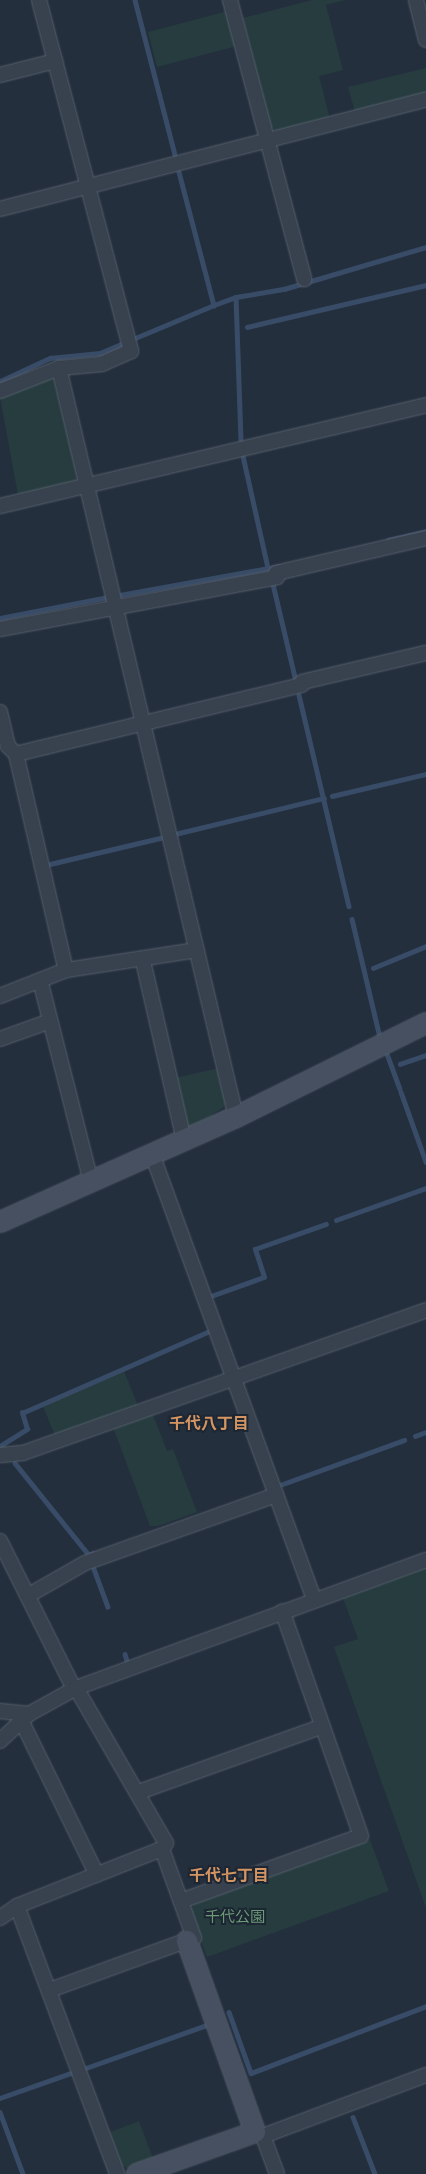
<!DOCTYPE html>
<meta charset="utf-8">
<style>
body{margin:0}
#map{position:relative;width:426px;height:2174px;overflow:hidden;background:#242f3e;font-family:Raleway,"Noto Sans JP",sans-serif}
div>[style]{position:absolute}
.green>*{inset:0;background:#263c3f}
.stream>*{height:4.5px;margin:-2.25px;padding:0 2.25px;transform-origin:2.25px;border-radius:2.25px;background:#394c67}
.roads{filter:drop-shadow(0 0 1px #565f6c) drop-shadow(0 0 1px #565f6c)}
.street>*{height:14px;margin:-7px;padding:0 7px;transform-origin:7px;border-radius:7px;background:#38414e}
.secondary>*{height:20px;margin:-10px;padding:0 10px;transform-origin:10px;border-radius:10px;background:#465061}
span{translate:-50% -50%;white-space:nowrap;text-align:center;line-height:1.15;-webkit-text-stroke:4px #1d2633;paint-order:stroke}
.park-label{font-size:15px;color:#6b9a76}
.neighbourhood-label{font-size:16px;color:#d59563;font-weight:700}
</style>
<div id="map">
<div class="green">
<i style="clip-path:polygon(312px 0,345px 0,326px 5px,343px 70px,319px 76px,330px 119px,279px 132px,271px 127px,243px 18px)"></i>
<i style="clip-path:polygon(228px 11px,237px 46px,157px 67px,148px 32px)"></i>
<i style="clip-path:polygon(426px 68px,426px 94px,355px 112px,348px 87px)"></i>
<i style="clip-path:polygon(47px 376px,54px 381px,78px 476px,73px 483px,18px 495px,0 397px)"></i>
<i style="clip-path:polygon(219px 1068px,228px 1104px,194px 1127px,186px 1127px,175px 1078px)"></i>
<i style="clip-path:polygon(124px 1371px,138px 1406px,55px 1436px,43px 1406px)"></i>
<i style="clip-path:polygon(152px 1412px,167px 1451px,173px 1449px,197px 1512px,158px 1526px,150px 1526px,113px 1427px)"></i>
<i style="clip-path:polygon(426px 1568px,426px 1908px,334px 1647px,358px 1639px,343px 1598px)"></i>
<i style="clip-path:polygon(370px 1840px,389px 1891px,207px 1957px,190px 1911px,195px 1903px)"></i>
<i style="clip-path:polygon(139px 2121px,154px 2161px,129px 2169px,120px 2165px,108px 2133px)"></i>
</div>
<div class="stream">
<i style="left:135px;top:0;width:160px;rotate:75.5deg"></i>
<i style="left:179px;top:172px;width:138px;rotate:75.3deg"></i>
<i style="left:214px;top:305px;width:23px;rotate:-20deg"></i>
<i style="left:236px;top:297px;width:146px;rotate:88deg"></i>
<i style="left:236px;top:297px;width:49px;rotate:-9.5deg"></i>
<i style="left:284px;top:289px;width:148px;rotate:-16.5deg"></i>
<i style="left:247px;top:327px;width:184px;rotate:-13.2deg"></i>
<i style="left:133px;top:339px;width:88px;rotate:-22.8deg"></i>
<i style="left:0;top:381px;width:55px;rotate:-24.7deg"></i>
<i style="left:50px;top:358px;width:50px;rotate:-5.7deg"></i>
<i style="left:100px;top:353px;width:23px;rotate:-23deg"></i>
<i style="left:243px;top:456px;width:115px;rotate:77.4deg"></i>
<i style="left:388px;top:540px;width:39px;rotate:-13deg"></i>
<i style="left:273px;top:584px;width:96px;rotate:76.7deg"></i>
<i style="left:120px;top:595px;width:162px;rotate:-10.3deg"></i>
<i style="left:0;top:618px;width:110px;rotate:-11deg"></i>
<i style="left:299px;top:695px;width:217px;rotate:76.7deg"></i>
<i style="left:332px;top:796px;width:97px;rotate:-13.2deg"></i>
<i style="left:175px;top:834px;width:153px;rotate:-13.6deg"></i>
<i style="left:50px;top:864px;width:117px;rotate:-13.3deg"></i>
<i style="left:352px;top:919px;width:121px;rotate:76.7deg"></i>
<i style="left:373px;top:968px;width:57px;rotate:-22.5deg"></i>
<i style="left:386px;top:1051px;width:40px;rotate:69.8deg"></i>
<i style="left:400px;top:1064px;width:28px;rotate:-19deg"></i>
<i style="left:401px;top:1092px;width:74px;rotate:70.3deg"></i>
<i style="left:336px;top:1220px;width:96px;rotate:-19.6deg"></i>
<i style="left:211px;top:1296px;width:56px;rotate:-19.7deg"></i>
<i style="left:264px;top:1277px;width:29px;rotate:-108deg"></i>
<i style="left:255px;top:1249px;width:75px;rotate:-19.4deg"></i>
<i style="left:415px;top:1436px;width:12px;rotate:-20deg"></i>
<i style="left:0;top:1446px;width:32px;rotate:-32deg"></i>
<i style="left:27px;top:1429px;width:17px;rotate:-107deg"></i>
<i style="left:22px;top:1413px;width:205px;rotate:-23.6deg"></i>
<i style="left:15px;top:1463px;width:118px;rotate:51.2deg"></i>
<i style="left:89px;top:1555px;width:4px;rotate:-27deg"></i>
<i style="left:280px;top:1485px;width:132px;rotate:-19.9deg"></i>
<i style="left:94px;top:1569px;width:40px;rotate:69.8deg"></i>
<i style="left:125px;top:1654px;width:7px;rotate:74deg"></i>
<i style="left:229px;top:2012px;width:65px;rotate:70.2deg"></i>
<i style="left:251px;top:2073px;width:187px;rotate:-20.9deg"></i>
<i style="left:86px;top:2068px;width:128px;rotate:-19.6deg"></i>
<i style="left:0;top:2098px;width:78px;rotate:-19.4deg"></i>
<i style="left:0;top:2112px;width:66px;rotate:69.6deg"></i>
<i style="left:353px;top:2117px;width:61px;rotate:68.9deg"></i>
</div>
<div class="roads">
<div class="street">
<i style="left:39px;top:0;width:363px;rotate:75.3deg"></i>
<i style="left:131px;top:351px;width:32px;rotate:156deg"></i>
<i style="left:102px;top:364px;width:43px;rotate:174.7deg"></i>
<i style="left:230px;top:0;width:289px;rotate:75.1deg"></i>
<i style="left:416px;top:0;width:41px;rotate:76deg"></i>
<i style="left:0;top:75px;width:57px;rotate:-14.3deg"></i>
<i style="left:0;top:209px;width:440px;rotate:-14.4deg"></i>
<i style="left:0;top:391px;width:63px;rotate:-21.3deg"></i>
<i style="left:59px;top:368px;width:770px;rotate:76.7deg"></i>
<i style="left:0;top:506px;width:438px;rotate:-13.3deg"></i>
<i style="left:276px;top:573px;width:154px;rotate:-13.1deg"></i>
<i style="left:0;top:629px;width:282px;rotate:-10.6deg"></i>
<i style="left:302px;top:682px;width:127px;rotate:-13.2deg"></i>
<i style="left:0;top:712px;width:35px;rotate:77deg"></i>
<i style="left:8px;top:746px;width:11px;rotate:45deg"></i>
<i style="left:16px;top:754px;width:222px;rotate:77deg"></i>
<i style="left:66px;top:970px;width:71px;rotate:158.5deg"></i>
<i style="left:16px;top:754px;width:294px;rotate:-13.6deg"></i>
<i style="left:143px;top:961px;width:184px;rotate:77.1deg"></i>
<i style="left:66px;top:970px;width:132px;rotate:-8.7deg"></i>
<i style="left:40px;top:980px;width:208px;rotate:75.8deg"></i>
<i style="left:0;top:1039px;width:53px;rotate:-19.8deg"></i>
<i style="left:152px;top:1154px;width:475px;rotate:70deg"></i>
<i style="left:0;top:1455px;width:23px;rotate:-5deg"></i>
<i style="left:23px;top:1453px;width:428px;rotate:-19.5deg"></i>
<i style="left:0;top:1541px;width:165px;rotate:63.4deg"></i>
<i style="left:29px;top:1595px;width:64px;rotate:-29.7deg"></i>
<i style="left:85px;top:1563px;width:203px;rotate:-19.6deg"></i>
<i style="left:0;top:1711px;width:29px;rotate:6deg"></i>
<i style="left:22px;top:1722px;width:170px;rotate:63.9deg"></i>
<i style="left:0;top:1741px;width:40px;rotate:-43deg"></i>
<i style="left:29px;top:1714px;width:54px;rotate:-29deg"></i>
<i style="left:76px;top:1688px;width:373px;rotate:-20.1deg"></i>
<i style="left:139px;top:1792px;width:195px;rotate:-19.7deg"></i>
<i style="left:181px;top:1901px;width:191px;rotate:-19.9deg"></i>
<i style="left:361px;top:1836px;width:238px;rotate:-109.3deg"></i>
<i style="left:17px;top:1906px;width:286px;rotate:69.5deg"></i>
<i style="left:0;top:1918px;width:21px;rotate:-35deg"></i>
<i style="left:17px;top:1906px;width:156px;rotate:-21.5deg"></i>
<i style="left:162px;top:1849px;width:7px;rotate:-56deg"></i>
<i style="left:166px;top:1843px;width:179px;rotate:-120.1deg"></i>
<i style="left:50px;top:1990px;width:153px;rotate:-19.9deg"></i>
<i style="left:194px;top:1938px;width:95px;rotate:-109.8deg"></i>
<i style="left:255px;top:2132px;width:9px;rotate:27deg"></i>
<i style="left:263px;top:2136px;width:174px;rotate:-20.5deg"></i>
<i style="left:263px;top:2136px;width:40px;rotate:69.8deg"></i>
</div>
<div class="secondary">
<i style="left:0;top:1222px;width:258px;rotate:-24deg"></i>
<i style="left:236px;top:1117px;width:212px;rotate:-26.3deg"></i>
<i style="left:137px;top:2174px;width:125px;rotate:-19.6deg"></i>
<i style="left:255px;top:2132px;width:203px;rotate:-109.6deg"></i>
</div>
</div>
<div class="park-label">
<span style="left:235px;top:1918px">千代公園</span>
</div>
<div class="neighbourhood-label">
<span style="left:209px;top:1424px">千代八丁目</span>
<span style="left:229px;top:1876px">千代七丁目</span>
</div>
</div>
